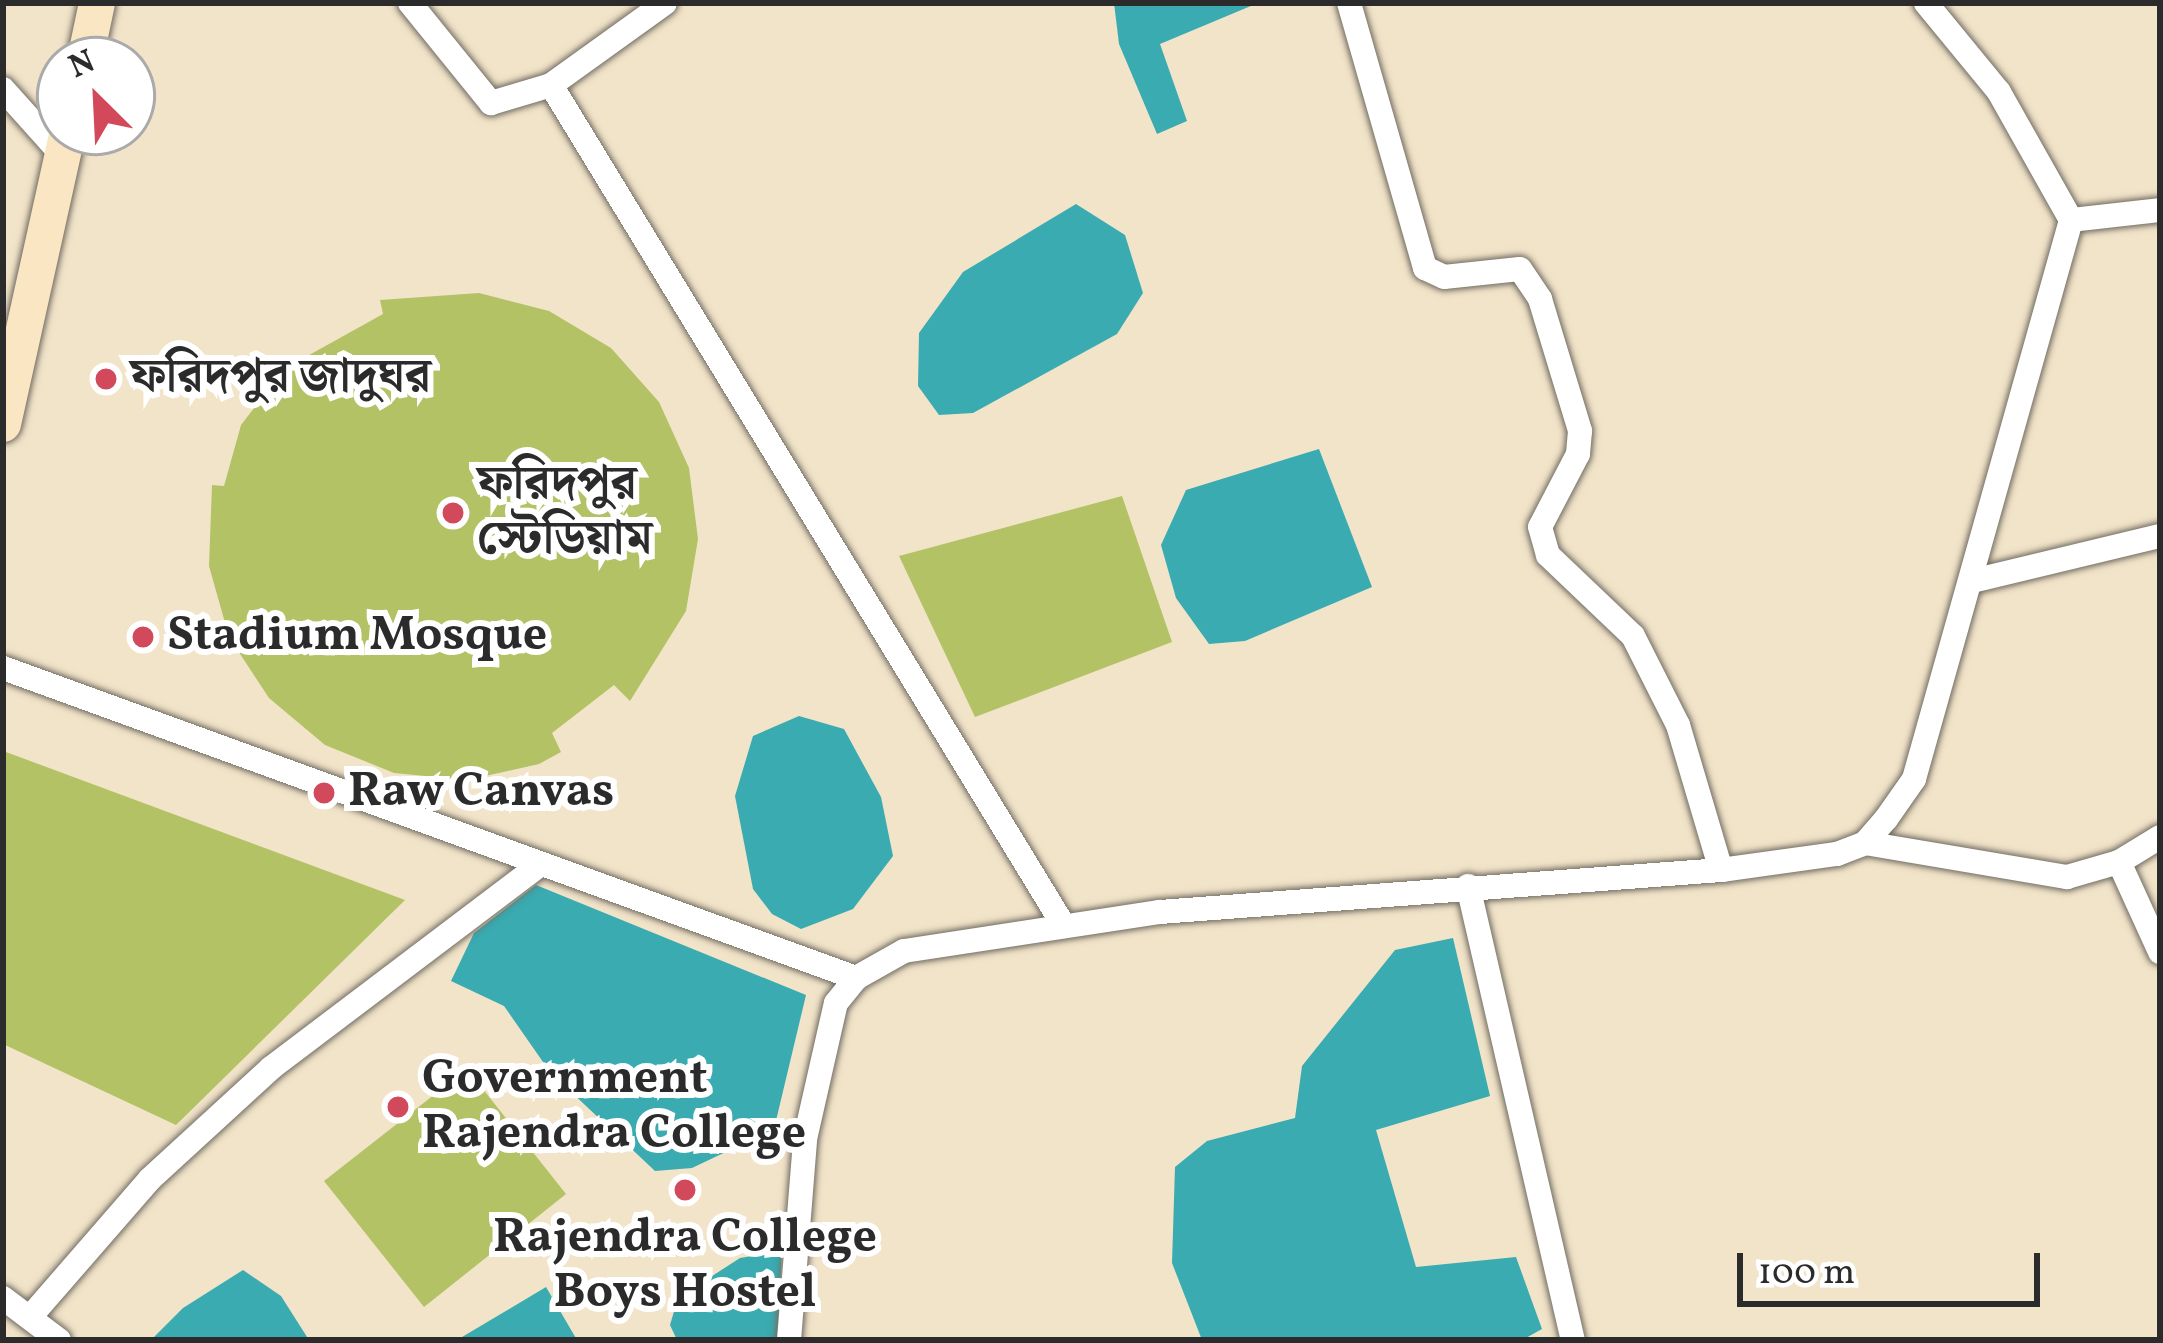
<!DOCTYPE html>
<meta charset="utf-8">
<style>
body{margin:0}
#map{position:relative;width:2163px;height:1343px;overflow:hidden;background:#f2e4c9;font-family:Vollkorn,"Noto Serif Bengali",serif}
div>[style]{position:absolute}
.green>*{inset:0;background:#b3c265}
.water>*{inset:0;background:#39abb1}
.roads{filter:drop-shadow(0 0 3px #716c62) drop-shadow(0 0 3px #716c62)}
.street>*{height:24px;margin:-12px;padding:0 12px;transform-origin:12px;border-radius:12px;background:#fff}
.secondary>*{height:36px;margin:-18px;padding:0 18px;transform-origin:18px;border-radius:18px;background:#fbe6c4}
.dots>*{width:33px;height:33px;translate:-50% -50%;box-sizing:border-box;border:6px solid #fff;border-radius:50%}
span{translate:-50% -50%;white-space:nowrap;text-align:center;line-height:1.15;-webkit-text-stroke:12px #fff;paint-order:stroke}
.poi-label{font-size:48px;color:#2b2b2b;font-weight:700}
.left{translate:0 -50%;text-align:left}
.frame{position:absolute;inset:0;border:6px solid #2b2b2b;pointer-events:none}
.north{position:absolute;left:36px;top:36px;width:120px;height:120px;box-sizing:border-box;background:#fff;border:3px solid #aaa;border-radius:50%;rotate:336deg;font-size:33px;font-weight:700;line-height:48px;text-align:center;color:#2b2b2b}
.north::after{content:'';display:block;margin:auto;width:42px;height:54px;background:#d1495b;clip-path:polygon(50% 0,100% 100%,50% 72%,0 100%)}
.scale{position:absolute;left:1737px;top:1253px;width:303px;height:54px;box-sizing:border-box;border:6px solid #2b2b2b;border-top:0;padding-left:15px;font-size:36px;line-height:42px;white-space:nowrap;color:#2b2b2b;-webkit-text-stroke:9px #fff;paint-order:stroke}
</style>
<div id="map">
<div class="green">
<i style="clip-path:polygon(479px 293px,549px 311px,611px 348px,659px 402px,689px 468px,698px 539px,686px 611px,630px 701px,614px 685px,552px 733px,561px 752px,539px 764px,467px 780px,394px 773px,325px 745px,269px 698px,229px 637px,209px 566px,212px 485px,224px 486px,241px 425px,284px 369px,383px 314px,380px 300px)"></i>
<i style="clip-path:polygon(1122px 496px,1172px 642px,975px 717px,899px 556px)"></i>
<i style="clip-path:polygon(6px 752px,405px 900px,176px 1125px,3px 1044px)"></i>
<i style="clip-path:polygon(467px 1069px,566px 1194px,424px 1307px,324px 1181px)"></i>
</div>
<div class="water">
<i style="clip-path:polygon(1114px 3px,1258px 3px,1160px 44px,1187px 121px,1157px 134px,1119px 44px)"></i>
<i style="clip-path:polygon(1076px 204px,1125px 235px,1143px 293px,1117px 334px,973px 413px,939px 415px,918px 386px,919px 333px,963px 272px)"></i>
<i style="clip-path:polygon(1319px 449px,1372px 587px,1245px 641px,1209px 644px,1176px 598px,1161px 545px,1186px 490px)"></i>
<i style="clip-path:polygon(799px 716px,844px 729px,881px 797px,893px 856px,853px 909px,801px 929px,772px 914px,753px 889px,735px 796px,753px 736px)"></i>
<i style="clip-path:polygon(536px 885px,806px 995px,774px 1129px,692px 1168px,655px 1171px,550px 1072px,504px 1006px,451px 981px,474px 933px)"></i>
<i style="clip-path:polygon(1453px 938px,1490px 1096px,1376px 1130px,1416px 1267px,1516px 1257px,1542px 1329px,1522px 1340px,1202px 1340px,1172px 1263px,1175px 1167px,1207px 1141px,1295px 1118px,1302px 1066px,1395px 950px)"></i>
<i style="clip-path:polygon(782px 1251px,777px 1340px,677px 1340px,670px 1325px,678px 1298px,740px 1258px)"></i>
<i style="clip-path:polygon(243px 1270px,281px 1296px,309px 1340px,151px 1340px,183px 1308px)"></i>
<i style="clip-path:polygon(546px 1287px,577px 1340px,457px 1340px)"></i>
</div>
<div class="roads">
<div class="street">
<i style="left:410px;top:3px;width:129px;rotate:51deg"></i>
<i style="left:491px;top:103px;width:63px;rotate:-16.7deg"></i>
<i style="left:551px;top:85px;width:140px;rotate:-35.7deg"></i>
<i style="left:1349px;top:3px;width:276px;rotate:74deg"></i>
<i style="left:1425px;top:268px;width:21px;rotate:25deg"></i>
<i style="left:1444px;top:277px;width:76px;rotate:-6deg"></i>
<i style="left:1520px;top:269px;width:36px;rotate:56deg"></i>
<i style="left:1540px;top:299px;width:138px;rotate:73.1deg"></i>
<i style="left:1580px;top:431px;width:23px;rotate:95deg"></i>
<i style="left:1578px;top:454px;width:82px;rotate:117.5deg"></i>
<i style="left:1540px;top:527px;width:29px;rotate:74deg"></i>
<i style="left:1548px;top:555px;width:117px;rotate:43.6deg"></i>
<i style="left:1633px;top:636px;width:100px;rotate:63.2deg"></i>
<i style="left:1678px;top:725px;width:151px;rotate:73.5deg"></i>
<i style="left:551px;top:85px;width:985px;rotate:58.62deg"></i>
<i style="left:3px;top:89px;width:90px;rotate:48.2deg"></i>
<i style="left:2071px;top:220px;width:90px;rotate:-6.4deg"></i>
<i style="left:1972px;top:581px;width:193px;rotate:-13.5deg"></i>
<i style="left:3px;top:668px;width:908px;rotate:19.97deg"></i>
<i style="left:1865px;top:843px;width:205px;rotate:9.6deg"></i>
<i style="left:2067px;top:877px;width:54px;rotate:-16.1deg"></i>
<i style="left:2119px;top:862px;width:48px;rotate:-31.4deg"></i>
<i style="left:2119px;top:862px;width:99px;rotate:65.5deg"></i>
<i style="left:1468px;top:886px;width:466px;rotate:77deg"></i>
<i style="left:3px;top:1298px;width:70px;rotate:36.9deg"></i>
<i style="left:31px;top:1316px;width:181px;rotate:-49deg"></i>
<i style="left:150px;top:1179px;width:164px;rotate:-42.5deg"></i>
<i style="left:271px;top:1068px;width:333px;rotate:-37.1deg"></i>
<i style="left:789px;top:1340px;width:202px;rotate:-85.4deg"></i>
<i style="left:805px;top:1139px;width:139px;rotate:-77.2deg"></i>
<i style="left:836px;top:1003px;width:32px;rotate:-51deg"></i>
<i style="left:856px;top:978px;width:55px;rotate:-29.4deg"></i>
<i style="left:904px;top:951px;width:259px;rotate:-8.7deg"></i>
<i style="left:1160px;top:912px;width:563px;rotate:-4.28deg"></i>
<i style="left:1721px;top:870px;width:117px;rotate:-7.9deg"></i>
<i style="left:1837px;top:854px;width:30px;rotate:-21deg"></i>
<i style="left:1865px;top:843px;width:32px;rotate:-49deg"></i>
<i style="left:1886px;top:819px;width:49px;rotate:-55deg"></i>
<i style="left:1914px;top:779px;width:581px;rotate:-74.31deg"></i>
<i style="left:2071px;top:220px;width:147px;rotate:-119.4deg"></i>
<i style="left:1999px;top:92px;width:115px;rotate:-129.4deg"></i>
</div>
<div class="secondary">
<i style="left:85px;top:60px;width:58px;rotate:-78.1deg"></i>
<i style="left:3px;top:424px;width:299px;rotate:-77.5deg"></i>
</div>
</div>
<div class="dots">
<i style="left:106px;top:379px;background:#d1495b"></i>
<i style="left:453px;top:513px;background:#d1495b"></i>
<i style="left:143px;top:637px;background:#d1495b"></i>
<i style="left:324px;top:793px;background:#d1495b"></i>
<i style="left:398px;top:1107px;background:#d1495b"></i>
<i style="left:685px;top:1190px;background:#d1495b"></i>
</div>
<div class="poi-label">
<span class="left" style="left:130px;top:379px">ফরিদপুর জাদুঘর</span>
<span class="left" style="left:477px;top:513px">ফরিদপুর<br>স্টেডিয়াম</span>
<span class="left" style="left:167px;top:637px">Stadium Mosque</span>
<span class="left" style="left:348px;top:793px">Raw Canvas</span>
<span class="left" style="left:422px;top:1107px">Government<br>Rajendra College</span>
<span style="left:685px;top:1266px">Rajendra College<br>Boys Hostel</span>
</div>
<div class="frame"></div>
<div class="north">N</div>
<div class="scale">100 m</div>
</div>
